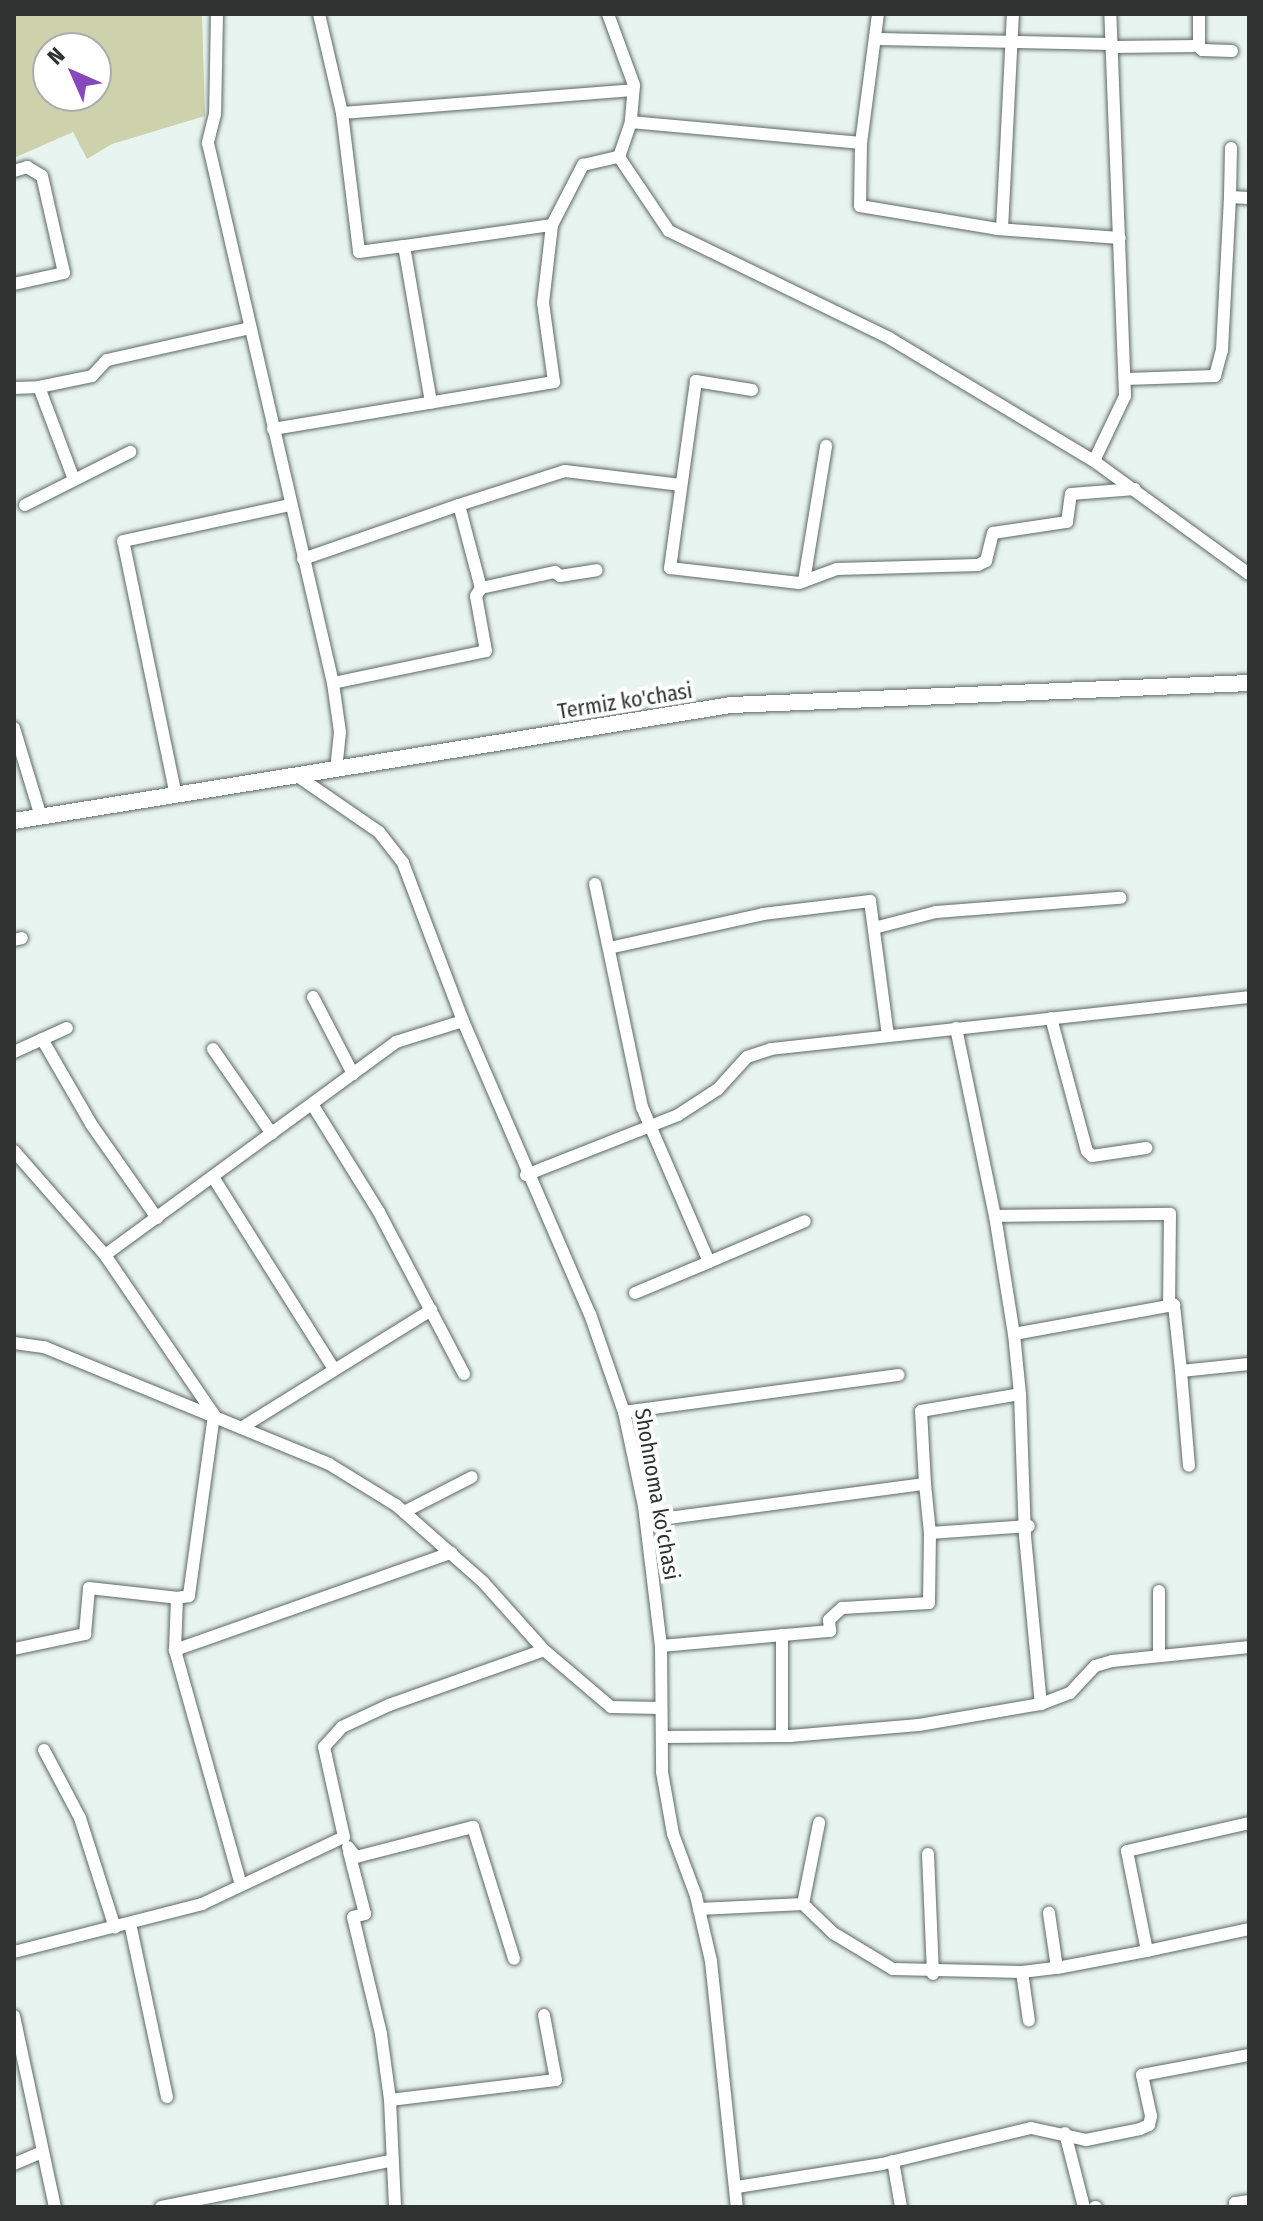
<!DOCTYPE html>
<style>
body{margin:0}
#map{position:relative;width:1263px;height:2221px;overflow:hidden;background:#e8f4ef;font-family:"Fira Sans Condensed",sans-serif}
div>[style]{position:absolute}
.green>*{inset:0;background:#cdd2ac}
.roads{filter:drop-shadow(0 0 2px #5e6864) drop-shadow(0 0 2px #5e6864)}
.minor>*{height:12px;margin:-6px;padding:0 6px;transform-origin:6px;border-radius:6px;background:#fff}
.major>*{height:16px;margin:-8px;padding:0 8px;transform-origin:8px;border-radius:8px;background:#fff}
span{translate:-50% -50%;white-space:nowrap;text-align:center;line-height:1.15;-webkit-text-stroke:8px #fff;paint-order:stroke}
.street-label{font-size:22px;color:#2e3331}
.frame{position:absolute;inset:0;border:16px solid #2e3331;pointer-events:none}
.north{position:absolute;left:32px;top:32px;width:80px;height:80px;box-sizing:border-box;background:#fff;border:2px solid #abadad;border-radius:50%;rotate:315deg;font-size:22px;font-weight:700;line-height:32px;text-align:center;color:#2e3331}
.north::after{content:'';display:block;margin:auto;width:28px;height:36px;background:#8748bd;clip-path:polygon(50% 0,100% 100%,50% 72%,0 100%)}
</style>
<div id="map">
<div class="green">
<i style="clip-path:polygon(evenodd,14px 14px,202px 14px,205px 116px,112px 144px,87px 159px,73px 132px,14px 158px,14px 14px,48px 48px,96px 48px,96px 96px,48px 96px,48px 48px)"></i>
</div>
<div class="roads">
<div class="minor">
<i style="left:217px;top:14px;width:100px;rotate:91.1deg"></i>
<i style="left:215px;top:114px;width:30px;rotate:104deg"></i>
<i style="left:208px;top:143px;width:554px;rotate:76.97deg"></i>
<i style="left:333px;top:683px;width:49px;rotate:81.9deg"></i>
<i style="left:340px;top:732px;width:39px;rotate:96deg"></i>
<i style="left:319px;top:14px;width:102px;rotate:76.9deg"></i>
<i style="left:342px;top:113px;width:140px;rotate:83deg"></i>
<i style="left:359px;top:252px;width:45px;rotate:-7.6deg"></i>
<i style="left:404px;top:246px;width:159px;rotate:80.2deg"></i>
<i style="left:608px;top:14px;width:76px;rotate:69.9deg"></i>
<i style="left:634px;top:85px;width:37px;rotate:95deg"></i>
<i style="left:631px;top:122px;width:37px;rotate:109deg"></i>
<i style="left:878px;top:14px;width:130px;rotate:97.5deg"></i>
<i style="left:861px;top:143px;width:63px;rotate:90.9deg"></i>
<i style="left:860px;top:206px;width:139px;rotate:9.5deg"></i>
<i style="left:997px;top:229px;width:123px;rotate:4.2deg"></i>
<i style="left:878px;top:39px;width:233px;rotate:1.2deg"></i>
<i style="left:1199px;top:46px;width:32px;rotate:-90deg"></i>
<i style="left:1111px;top:47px;width:88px;rotate:-0.7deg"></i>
<i style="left:1199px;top:46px;width:5px;rotate:53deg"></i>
<i style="left:1202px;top:50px;width:30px;rotate:2deg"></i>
<i style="left:342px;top:113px;width:292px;rotate:-4.5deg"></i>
<i style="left:631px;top:122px;width:231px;rotate:5.2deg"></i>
<i style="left:1231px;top:148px;width:49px;rotate:91.2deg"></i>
<i style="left:1230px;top:197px;width:19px;rotate:3deg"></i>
<i style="left:14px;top:171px;width:14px;rotate:-17deg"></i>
<i style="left:27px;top:167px;width:17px;rotate:31deg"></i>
<i style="left:42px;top:176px;width:99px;rotate:77.2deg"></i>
<i style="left:64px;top:273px;width:51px;rotate:167.6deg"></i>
<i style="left:1002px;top:229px;width:215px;rotate:-87.1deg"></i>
<i style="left:404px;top:246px;width:149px;rotate:-8.1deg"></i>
<i style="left:1125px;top:379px;width:90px;rotate:-1.9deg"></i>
<i style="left:1215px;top:376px;width:27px;rotate:-75deg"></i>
<i style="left:1222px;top:350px;width:153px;rotate:-87deg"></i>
<i style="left:14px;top:388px;width:25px;rotate:-2deg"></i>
<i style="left:752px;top:390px;width:57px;rotate:-170.9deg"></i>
<i style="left:696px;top:381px;width:189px;rotate:97.9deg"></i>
<i style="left:670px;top:568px;width:130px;rotate:6.6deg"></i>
<i style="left:799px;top:583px;width:40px;rotate:-20.2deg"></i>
<i style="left:837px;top:569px;width:141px;rotate:-1.6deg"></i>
<i style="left:978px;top:565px;width:9px;rotate:-27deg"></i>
<i style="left:986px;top:561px;width:29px;rotate:-76deg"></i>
<i style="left:993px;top:533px;width:75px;rotate:-8.5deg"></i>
<i style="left:1067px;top:522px;width:28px;rotate:-82deg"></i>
<i style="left:1071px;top:494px;width:64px;rotate:-4.5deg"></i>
<i style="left:273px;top:429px;width:285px;rotate:-9.5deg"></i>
<i style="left:554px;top:382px;width:80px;rotate:-97.9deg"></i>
<i style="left:543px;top:303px;width:79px;rotate:-83.4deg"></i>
<i style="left:552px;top:225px;width:68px;rotate:-62.7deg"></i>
<i style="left:583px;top:165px;width:37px;rotate:-13deg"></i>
<i style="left:619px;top:157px;width:89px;rotate:56deg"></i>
<i style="left:669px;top:231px;width:245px;rotate:25.9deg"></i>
<i style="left:889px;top:338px;width:239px;rotate:31deg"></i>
<i style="left:1094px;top:461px;width:192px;rotate:36.1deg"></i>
<i style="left:1094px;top:461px;width:72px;rotate:-64.5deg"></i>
<i style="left:1125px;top:396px;width:382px;rotate:-92.2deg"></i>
<i style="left:73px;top:477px;width:96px;rotate:-110.7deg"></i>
<i style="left:39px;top:387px;width:54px;rotate:-11.7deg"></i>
<i style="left:92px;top:376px;width:22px;rotate:-47deg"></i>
<i style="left:107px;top:360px;width:147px;rotate:-12.6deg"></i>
<i style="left:25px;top:505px;width:118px;rotate:-26.8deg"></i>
<i style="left:459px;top:505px;width:111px;rotate:-17.8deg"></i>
<i style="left:565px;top:471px;width:117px;rotate:6.9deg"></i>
<i style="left:303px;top:559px;width:165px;rotate:-19.1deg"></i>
<i style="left:459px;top:505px;width:86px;rotate:75.2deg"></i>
<i style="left:481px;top:588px;width:76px;rotate:-12.2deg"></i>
<i style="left:555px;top:572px;width:6px;rotate:39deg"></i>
<i style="left:560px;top:576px;width:37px;rotate:-9deg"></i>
<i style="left:804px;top:581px;width:137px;rotate:-80.7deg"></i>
<i style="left:333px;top:683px;width:156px;rotate:-11.8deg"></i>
<i style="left:486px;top:651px;width:56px;rotate:-100.3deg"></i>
<i style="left:476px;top:596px;width:9px;rotate:-58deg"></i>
<i style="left:14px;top:728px;width:93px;rotate:73.1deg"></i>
<i style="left:299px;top:777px;width:97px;rotate:34.5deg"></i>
<i style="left:379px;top:832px;width:39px;rotate:52deg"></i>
<i style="left:403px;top:863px;width:169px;rotate:69.2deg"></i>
<i style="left:463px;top:1021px;width:319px;rotate:66.6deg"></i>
<i style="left:590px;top:1314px;width:104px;rotate:70.9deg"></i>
<i style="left:624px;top:1412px;width:96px;rotate:78deg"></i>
<i style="left:644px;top:1506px;width:141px;rotate:83.1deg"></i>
<i style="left:661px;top:1646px;width:126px;rotate:89.5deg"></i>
<i style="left:662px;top:1772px;width:63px;rotate:79.9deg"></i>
<i style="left:673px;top:1834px;width:66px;rotate:69.6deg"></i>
<i style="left:696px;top:1896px;width:67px;rotate:77deg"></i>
<i style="left:711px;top:1961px;width:247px;rotate:84deg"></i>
<i style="left:176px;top:796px;width:260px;rotate:-101.7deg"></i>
<i style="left:123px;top:541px;width:170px;rotate:-12.2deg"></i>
<i style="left:595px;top:884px;width:228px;rotate:78.1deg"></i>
<i style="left:642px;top:1107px;width:169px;rotate:66.6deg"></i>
<i style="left:709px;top:1262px;width:104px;rotate:-23.1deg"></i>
<i style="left:874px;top:928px;width:64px;rotate:-14.5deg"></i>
<i style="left:936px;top:912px;width:185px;rotate:-4.4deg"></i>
<i style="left:14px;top:940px;width:8px;rotate:-14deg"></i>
<i style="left:609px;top:948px;width:158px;rotate:-12.4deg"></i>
<i style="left:763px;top:914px;width:108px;rotate:-6.9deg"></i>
<i style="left:870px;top:901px;width:136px;rotate:82.4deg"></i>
<i style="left:313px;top:997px;width:87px;rotate:62.5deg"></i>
<i style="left:1051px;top:1018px;width:138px;rotate:74.9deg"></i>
<i style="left:1087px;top:1151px;width:7px;rotate:45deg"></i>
<i style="left:1092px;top:1156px;width:55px;rotate:-8.4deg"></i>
<i style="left:956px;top:1028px;width:192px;rotate:78.3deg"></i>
<i style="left:995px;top:1216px;width:175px;rotate:-0.7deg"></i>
<i style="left:1170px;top:1214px;width:92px;rotate:90.6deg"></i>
<i style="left:42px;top:1039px;width:98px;rotate:60deg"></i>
<i style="left:91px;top:1124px;width:115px;rotate:54.9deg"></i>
<i style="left:213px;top:1049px;width:103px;rotate:55.2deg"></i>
<i style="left:14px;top:1052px;width:58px;rotate:-24.4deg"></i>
<i style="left:312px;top:1104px;width:127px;rotate:58.2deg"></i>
<i style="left:379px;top:1212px;width:183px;rotate:62.3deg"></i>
<i style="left:14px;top:1151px;width:138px;rotate:48.8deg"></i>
<i style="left:105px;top:1255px;width:194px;rotate:55.7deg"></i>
<i style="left:214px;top:1415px;width:183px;rotate:97.9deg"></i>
<i style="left:189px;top:1596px;width:12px;rotate:171deg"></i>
<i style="left:177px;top:1598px;width:52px;rotate:92.2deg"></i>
<i style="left:526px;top:1175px;width:163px;rotate:-21.5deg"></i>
<i style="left:678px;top:1115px;width:48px;rotate:-33deg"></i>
<i style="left:718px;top:1089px;width:43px;rotate:-47.8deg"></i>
<i style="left:747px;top:1057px;width:25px;rotate:-18deg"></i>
<i style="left:771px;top:1049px;width:481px;rotate:-6.2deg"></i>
<i style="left:213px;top:1177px;width:227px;rotate:57.8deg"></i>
<i style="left:995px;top:1216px;width:120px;rotate:80.9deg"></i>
<i style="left:1014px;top:1334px;width:163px;rotate:-10.3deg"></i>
<i style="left:1174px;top:1305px;width:66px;rotate:83.9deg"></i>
<i style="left:1181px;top:1371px;width:68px;rotate:-5.9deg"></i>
<i style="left:105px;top:1255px;width:361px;rotate:-36.2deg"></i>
<i style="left:396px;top:1042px;width:70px;rotate:-17.4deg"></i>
<i style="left:635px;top:1293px;width:80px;rotate:-22.7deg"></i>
<i style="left:14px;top:1343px;width:30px;rotate:8deg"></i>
<i style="left:44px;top:1347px;width:308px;rotate:22.3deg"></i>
<i style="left:329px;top:1464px;width:79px;rotate:31.5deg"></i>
<i style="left:396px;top:1505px;width:116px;rotate:41.5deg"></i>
<i style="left:483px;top:1582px;width:91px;rotate:48.1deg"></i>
<i style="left:1181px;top:1371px;width:95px;rotate:85.2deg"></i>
<i style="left:1020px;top:1394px;width:142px;rotate:88deg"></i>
<i style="left:1025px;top:1536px;width:169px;rotate:84.6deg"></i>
<i style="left:624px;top:1412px;width:277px;rotate:-7.7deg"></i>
<i style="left:241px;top:1428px;width:224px;rotate:-31.8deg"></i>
<i style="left:925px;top:1484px;width:49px;rotate:84.2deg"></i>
<i style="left:930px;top:1533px;width:99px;rotate:-4deg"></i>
<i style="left:404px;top:1512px;width:76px;rotate:-27.2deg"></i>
<i style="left:646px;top:1521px;width:281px;rotate:-7.6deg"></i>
<i style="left:925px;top:1484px;width:73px;rotate:-93.1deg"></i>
<i style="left:921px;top:1411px;width:100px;rotate:-9.7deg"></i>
<i style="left:1020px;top:1394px;width:60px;rotate:-95.7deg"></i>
<i style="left:661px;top:1646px;width:170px;rotate:-5.1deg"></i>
<i style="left:830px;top:1631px;width:11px;rotate:-95deg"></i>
<i style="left:829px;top:1620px;width:18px;rotate:-43deg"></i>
<i style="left:842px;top:1608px;width:87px;rotate:-3.3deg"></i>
<i style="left:929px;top:1603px;width:70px;rotate:-89.2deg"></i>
<i style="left:14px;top:1649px;width:73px;rotate:-11.9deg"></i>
<i style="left:85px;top:1634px;width:46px;rotate:-85deg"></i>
<i style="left:89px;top:1588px;width:90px;rotate:6.4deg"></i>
<i style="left:1159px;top:1656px;width:65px;rotate:-90deg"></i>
<i style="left:782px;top:1736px;width:101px;rotate:-90deg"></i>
<i style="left:662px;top:1737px;width:128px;rotate:-0.4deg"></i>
<i style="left:790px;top:1736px;width:129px;rotate:-4.9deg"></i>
<i style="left:919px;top:1725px;width:124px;rotate:-9.8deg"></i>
<i style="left:1041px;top:1704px;width:31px;rotate:-21deg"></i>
<i style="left:1070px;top:1693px;width:37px;rotate:-47deg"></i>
<i style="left:1095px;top:1666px;width:18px;rotate:-16deg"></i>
<i style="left:1112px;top:1661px;width:138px;rotate:-5.8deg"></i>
<i style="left:44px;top:1750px;width:77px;rotate:62.1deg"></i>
<i style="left:80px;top:1818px;width:115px;rotate:72.3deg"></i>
<i style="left:348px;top:1847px;width:13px;rotate:51deg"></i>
<i style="left:356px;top:1857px;width:121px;rotate:-14.4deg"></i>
<i style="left:473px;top:1827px;width:138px;rotate:72.7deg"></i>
<i style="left:349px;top:1852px;width:64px;rotate:75.5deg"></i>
<i style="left:365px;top:1914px;width:12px;rotate:166deg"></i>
<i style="left:353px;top:1917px;width:120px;rotate:76.5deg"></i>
<i style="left:381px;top:2034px;width:67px;rotate:82.2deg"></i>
<i style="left:390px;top:2100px;width:107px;rotate:87.3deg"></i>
<i style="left:928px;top:1854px;width:120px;rotate:87.6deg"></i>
<i style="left:241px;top:1885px;width:244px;rotate:-105.7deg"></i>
<i style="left:175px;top:1650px;width:293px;rotate:-19.4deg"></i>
<i style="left:803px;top:1904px;width:83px;rotate:-78.8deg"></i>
<i style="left:699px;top:1909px;width:104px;rotate:-2.8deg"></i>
<i style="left:803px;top:1904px;width:42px;rotate:44deg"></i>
<i style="left:833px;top:1933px;width:70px;rotate:31deg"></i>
<i style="left:893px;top:1969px;width:129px;rotate:1.3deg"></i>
<i style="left:1022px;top:1972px;width:49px;rotate:81.9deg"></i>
<i style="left:130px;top:1923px;width:178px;rotate:78deg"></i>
<i style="left:1147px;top:1951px;width:104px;rotate:-12.2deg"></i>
<i style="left:14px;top:1952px;width:194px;rotate:-14.3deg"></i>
<i style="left:202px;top:1904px;width:157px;rotate:-25.3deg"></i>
<i style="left:344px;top:1837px;width:92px;rotate:-102.5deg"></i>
<i style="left:324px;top:1747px;width:27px;rotate:-48deg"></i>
<i style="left:342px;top:1727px;width:52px;rotate:-25.1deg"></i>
<i style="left:389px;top:1705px;width:164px;rotate:-19.5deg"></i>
<i style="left:544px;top:1650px;width:88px;rotate:40.4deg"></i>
<i style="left:611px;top:1707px;width:50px;rotate:1.1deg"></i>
<i style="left:1057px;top:1968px;width:92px;rotate:-10.7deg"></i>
<i style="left:1147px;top:1951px;width:102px;rotate:-101.3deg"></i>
<i style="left:1127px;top:1851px;width:125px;rotate:-12.9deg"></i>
<i style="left:1022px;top:1972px;width:35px;rotate:-7deg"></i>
<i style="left:1057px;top:1968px;width:56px;rotate:-98.3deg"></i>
<i style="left:14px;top:2016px;width:195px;rotate:77.9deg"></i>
<i style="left:390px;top:2100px;width:167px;rotate:-6.9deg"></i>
<i style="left:556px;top:2080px;width:66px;rotate:-100.5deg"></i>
<i style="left:1065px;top:2133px;width:76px;rotate:75.6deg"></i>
<i style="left:893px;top:2161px;width:47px;rotate:80.1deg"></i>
<i style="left:14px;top:2164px;width:30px;rotate:-23deg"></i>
<i style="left:737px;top:2187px;width:147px;rotate:-9deg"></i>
<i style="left:882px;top:2164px;width:153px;rotate:-13.6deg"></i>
<i style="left:1031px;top:2128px;width:56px;rotate:12.3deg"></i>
<i style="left:1086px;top:2140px;width:55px;rotate:-11.5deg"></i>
<i style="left:1140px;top:2129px;width:10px;rotate:-24deg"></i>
<i style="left:1149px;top:2125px;width:9px;rotate:-77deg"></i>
<i style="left:1151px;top:2116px;width:42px;rotate:-102.4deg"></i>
<i style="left:1142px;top:2075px;width:109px;rotate:-10.6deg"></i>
<i style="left:161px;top:2207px;width:234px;rotate:-11.4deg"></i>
<i style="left:1095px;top:2207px;width:1px"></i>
<i style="left:1236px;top:2207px;width:4px;rotate:-104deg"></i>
<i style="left:1235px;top:2203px;width:14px;rotate:-8deg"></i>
</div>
<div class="major">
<i style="left:14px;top:821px;width:726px;rotate:-9.19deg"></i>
<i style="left:731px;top:705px;width:518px;rotate:-2.43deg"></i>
</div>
</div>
<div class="street-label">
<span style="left:625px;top:701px;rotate:-9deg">Termiz ko'chasi</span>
<span style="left:657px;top:1494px;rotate:80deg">Shohnoma ko'chasi</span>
</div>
<div class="frame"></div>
<div class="north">N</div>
</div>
